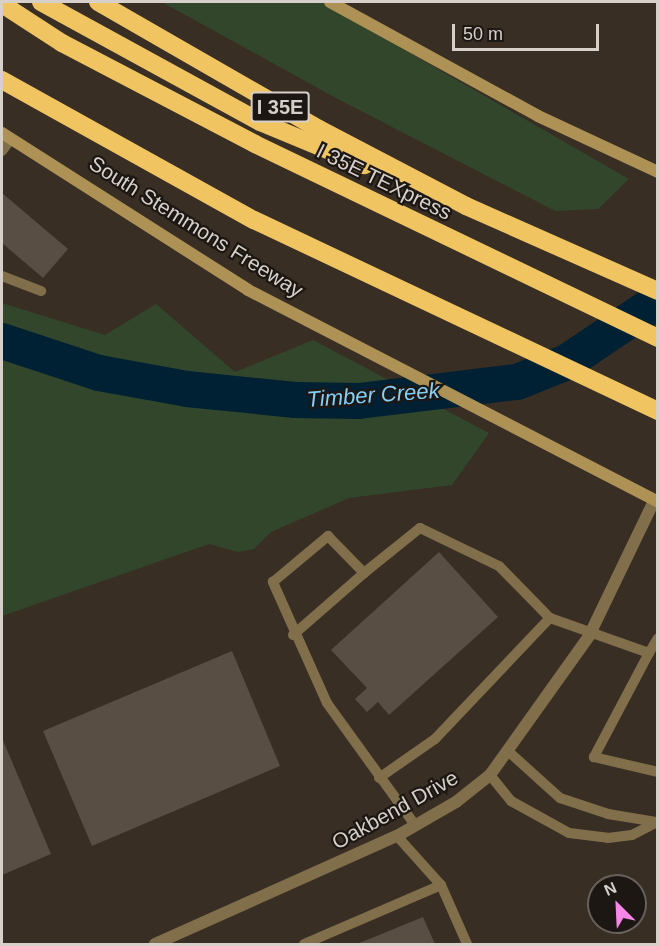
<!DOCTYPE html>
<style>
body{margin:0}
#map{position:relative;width:659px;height:946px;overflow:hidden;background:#382e24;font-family:Helvetica,sans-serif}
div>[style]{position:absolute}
.green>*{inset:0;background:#32462b}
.river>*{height:36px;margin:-18px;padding:0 18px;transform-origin:18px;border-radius:18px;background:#002133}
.building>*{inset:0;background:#584e43}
.service>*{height:10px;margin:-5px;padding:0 5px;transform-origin:5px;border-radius:5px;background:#806f4a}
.tertiary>*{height:12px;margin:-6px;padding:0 6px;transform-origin:6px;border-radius:6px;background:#806f4a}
.secondary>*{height:12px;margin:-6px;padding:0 6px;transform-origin:6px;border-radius:6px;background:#ae9155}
.motorway>*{height:18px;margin:-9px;padding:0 9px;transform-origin:9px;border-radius:9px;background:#f1c462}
span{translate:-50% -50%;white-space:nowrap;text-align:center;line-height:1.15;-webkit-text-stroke:4.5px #1c1713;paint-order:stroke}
.shield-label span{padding:2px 4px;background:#1c1713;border:2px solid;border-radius:4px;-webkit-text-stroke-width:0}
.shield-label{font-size:20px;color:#d7d0ca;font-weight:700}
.street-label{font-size:21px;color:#d7d0ca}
.water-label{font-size:22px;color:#83cffa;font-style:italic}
.frame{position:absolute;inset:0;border:3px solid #d7d0ca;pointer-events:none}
.north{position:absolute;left:587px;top:874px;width:60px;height:60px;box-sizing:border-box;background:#1c1713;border:2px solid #67615c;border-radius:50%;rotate:336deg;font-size:16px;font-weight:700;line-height:24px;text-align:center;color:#d7d0ca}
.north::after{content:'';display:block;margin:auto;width:21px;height:27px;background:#f987e8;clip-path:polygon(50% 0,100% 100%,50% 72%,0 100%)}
.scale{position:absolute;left:452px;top:24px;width:147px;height:27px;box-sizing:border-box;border:3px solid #d7d0ca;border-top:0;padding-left:8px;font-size:18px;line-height:21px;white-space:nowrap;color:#d7d0ca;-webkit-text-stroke:4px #1c1713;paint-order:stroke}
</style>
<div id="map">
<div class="green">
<i style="clip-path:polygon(162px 2px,321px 2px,629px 179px,598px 209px,555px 211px,332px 96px)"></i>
<i style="clip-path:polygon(2px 303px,105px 335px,156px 304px,235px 372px,313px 340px,489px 433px,452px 485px,349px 498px,271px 532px,254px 549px,238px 552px,209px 544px,2px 616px)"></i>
</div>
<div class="river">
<i style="left:2px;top:341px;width:102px;rotate:18.3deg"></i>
<i style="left:99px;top:373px;width:89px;rotate:10.3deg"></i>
<i style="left:187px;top:389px;width:109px;rotate:5.8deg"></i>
<i style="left:295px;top:400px;width:64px;rotate:0.9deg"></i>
<i style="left:359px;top:401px;width:159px;rotate:-6.9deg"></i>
<i style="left:517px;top:382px;width:54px;rotate:-21.8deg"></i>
<i style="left:567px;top:362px;width:110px;rotate:-33.8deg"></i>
</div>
<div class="building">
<i style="clip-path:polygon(2px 193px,68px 249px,43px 278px,2px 243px)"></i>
<i style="clip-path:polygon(439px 552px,498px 617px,389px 715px,378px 702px,367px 712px,355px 699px,367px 688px,331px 650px)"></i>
<i style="clip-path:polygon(232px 651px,280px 766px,92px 846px,43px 731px)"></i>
<i style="clip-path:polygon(2px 738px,51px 854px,2px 875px)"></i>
<i style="clip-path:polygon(423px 917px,435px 944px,357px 944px)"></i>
</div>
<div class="service">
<i style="left:2px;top:151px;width:15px;rotate:-53deg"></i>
<i style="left:2px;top:276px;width:42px;rotate:21deg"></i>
<i style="left:293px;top:635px;width:94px;rotate:-41.1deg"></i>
<i style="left:649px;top:653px;width:118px;rotate:117.9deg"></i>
<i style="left:594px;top:757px;width:66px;rotate:13.2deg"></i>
<i style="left:509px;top:752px;width:69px;rotate:42deg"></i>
<i style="left:560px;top:798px;width:51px;rotate:18.4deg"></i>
<i style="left:608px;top:814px;width:50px;rotate:9.3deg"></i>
<i style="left:490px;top:775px;width:33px;rotate:51deg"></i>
<i style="left:511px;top:801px;width:66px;rotate:28.9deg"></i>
<i style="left:569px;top:833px;width:39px;rotate:7deg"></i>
<i style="left:608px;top:838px;width:24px;rotate:-7deg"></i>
<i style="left:632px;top:835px;width:29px;rotate:-27deg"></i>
<i style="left:379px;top:778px;width:68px;rotate:-34.9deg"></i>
<i style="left:435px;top:739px;width:167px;rotate:-46.5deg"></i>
<i style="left:415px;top:825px;width:150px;rotate:-125.8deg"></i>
<i style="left:327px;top:703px;width:133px;rotate:-114.1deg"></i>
<i style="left:273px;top:582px;width:72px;rotate:-39.9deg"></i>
<i style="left:328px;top:536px;width:52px;rotate:45.8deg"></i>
<i style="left:364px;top:573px;width:72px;rotate:-38.8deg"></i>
<i style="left:420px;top:528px;width:88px;rotate:25.7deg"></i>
<i style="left:499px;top:566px;width:73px;rotate:45.6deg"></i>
<i style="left:550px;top:618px;width:105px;rotate:19.5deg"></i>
<i style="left:649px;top:653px;width:17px;rotate:-59deg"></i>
<i style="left:397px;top:836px;width:66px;rotate:48.1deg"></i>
<i style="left:441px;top:885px;width:64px;rotate:66.2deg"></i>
<i style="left:304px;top:944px;width:149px;rotate:-23.3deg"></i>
</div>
<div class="tertiary">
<i style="left:155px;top:944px;width:265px;rotate:-24.1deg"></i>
<i style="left:397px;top:836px;width:68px;rotate:-30deg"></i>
<i style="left:456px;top:802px;width:43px;rotate:-38.5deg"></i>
<i style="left:490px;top:775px;width:171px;rotate:-54.5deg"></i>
<i style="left:589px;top:636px;width:150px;rotate:-64.3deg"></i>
</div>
<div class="secondary">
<i style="left:330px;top:2px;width:237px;rotate:28.7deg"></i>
<i style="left:538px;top:116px;width:132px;rotate:25deg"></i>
<i style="left:2px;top:133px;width:292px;rotate:32.5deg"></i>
<i style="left:248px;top:290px;width:462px;rotate:27.3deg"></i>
</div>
<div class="motorway">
<i style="left:41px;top:2px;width:250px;rotate:28.7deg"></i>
<i style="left:260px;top:122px;width:113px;rotate:22.5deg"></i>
<i style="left:98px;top:2px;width:255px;rotate:29.9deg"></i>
<i style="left:319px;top:129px;width:166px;rotate:27.6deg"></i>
<i style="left:466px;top:206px;width:210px;rotate:23.9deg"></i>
<i style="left:2px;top:4px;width:72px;rotate:33deg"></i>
<i style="left:62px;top:43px;width:218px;rotate:27.6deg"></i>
<i style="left:255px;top:144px;width:447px;rotate:25.7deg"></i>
<i style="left:2px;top:80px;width:288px;rotate:29.1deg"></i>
<i style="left:254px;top:220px;width:447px;rotate:25.3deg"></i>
</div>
<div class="shield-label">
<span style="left:280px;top:107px">I 35E</span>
</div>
<div class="street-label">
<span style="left:384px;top:182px;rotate:26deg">I 35E TEXpress</span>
<span style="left:196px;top:227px;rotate:32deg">South Stemmons Freeway</span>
<span style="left:395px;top:810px;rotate:-29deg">Oakbend Drive</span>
</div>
<div class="water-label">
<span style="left:373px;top:395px;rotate:-4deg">Timber Creek</span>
</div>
<div class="frame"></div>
<div class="north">N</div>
<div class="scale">50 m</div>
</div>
